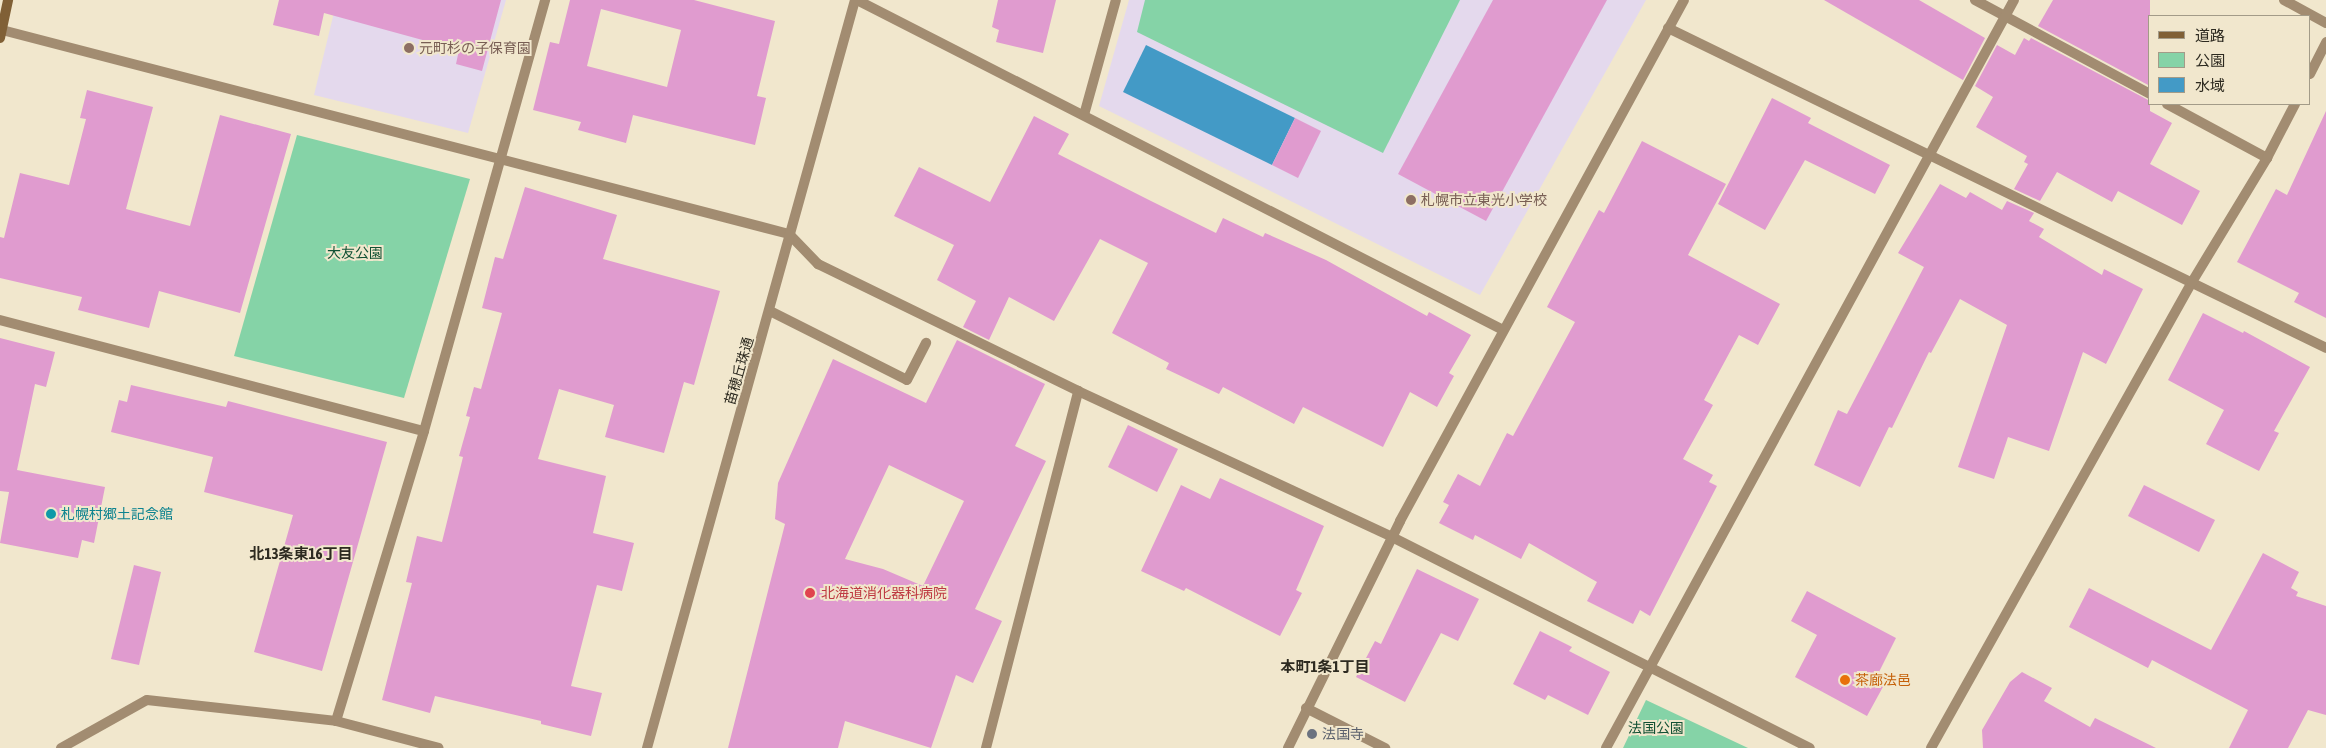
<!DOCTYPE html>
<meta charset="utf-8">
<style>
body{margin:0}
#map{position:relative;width:2326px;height:748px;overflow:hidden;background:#f1e7cd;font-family:"Asap Condensed","Noto Sans JP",sans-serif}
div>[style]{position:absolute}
.education>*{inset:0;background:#e4d9ed}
.green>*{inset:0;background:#85d3a7}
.water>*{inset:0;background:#439ac6}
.building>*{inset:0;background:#e09bcf}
.service>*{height:10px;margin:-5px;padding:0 5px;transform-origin:5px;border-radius:5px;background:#a28c71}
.minor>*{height:10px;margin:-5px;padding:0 5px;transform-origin:5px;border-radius:5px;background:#a28c71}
.tertiary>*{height:10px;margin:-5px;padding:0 5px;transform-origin:5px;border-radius:5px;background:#a28c71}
.secondary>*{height:10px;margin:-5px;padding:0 5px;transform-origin:5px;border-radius:5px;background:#806036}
.dots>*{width:14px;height:14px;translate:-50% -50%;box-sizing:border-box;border:2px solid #f1e7cd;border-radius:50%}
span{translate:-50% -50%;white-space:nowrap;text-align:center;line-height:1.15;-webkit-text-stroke:4px #f1e7cd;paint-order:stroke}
.education-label{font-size:14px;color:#785e54}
.left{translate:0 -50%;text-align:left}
.park-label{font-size:14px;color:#115134}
.street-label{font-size:14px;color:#2d2a20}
.culture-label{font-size:14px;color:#0d838f}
.health-label{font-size:14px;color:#be3a42}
.food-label{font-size:14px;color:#c56008}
.worship-label{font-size:14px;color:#5b616d}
.neighbourhood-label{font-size:15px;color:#2d2a20;font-weight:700}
.legend{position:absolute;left:2148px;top:15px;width:162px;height:90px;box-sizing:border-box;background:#f1e7cd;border:1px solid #a39b88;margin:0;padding:6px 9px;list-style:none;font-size:15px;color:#2d2a20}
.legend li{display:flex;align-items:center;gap:10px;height:25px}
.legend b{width:25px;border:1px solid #a39b88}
</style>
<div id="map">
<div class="education">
<i style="clip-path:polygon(337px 0,506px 0,468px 133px,314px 95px)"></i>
<i style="clip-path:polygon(1129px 0,1646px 0,1480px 295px,1099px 106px)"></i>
</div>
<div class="green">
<i style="clip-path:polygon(1145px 0,1460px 0,1383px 153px,1137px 32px)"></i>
<i style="clip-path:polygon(297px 135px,470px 179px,404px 398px,234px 356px)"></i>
<i style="clip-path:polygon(1646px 700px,1748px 748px,1623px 748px)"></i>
</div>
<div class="water">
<i style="clip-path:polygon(1146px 45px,1295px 118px,1272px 165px,1123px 92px)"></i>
</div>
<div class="building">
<i style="clip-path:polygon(279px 0,501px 0,482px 71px,456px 64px,459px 50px,324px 13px,319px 36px,273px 25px)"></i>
<i style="clip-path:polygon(evenodd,570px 0,694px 0,775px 21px,757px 96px,766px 98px,755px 145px,633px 115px,626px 143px,578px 130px,581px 122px,533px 110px,550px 42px,559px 44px,570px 0,601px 9px,681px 30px,667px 87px,587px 66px,601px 9px)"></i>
<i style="clip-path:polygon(998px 0,1056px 0,1043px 53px,996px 42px,999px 30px,992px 27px)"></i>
<i style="clip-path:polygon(1493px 0,1607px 0,1486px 221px,1398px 174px)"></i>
<i style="clip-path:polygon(1824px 0,1919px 0,1985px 38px,1963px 80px)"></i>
<i style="clip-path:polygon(2053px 0,2150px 0,2150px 86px,2038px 26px)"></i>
<i style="clip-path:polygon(2024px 38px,2029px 41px,2031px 38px,2150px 101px,2150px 111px,2172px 123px,2150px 164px,2200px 191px,2182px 225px,2118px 191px,2112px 202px,2057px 172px,2040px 201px,2014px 189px,2028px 164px,2024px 162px,2027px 156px,1976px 127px,1993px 97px,1975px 86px,1997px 45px,2015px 55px)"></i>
<i style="clip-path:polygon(87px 90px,153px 107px,126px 209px,190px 226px,220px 115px,291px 134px,240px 313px,159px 291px,149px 328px,78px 310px,82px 297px,0 278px,0 237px,4px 238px,20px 173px,69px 185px,86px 119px,80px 118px)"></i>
<i style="clip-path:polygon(1772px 98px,1811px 118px,1808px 123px,1890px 165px,1875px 194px,1805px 160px,1765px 230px,1718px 204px)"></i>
<i style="clip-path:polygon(2326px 111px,2326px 318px,2294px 302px,2299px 293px,2237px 262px,2276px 189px,2287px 195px)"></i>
<i style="clip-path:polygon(1034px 116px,1069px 134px,1058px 154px,1151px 201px,1216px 233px,1223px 218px,1263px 237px,1265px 233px,1326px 260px,1427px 316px,1429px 312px,1471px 335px,1449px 373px,1454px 376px,1437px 407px,1410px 392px,1383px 447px,1303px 407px,1294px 424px,1223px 387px,1219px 394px,1166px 369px,1169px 363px,1112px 333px,1148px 263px,1100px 239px,1054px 321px,1009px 297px,989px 340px,963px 327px,976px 301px,937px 280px,954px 245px,894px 216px,919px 167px,990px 202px)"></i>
<i style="clip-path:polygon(1295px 118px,1321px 131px,1298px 178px,1272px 165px)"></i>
<i style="clip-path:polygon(1642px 141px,1726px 184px,1688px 255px,1780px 304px,1758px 345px,1739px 335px,1704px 400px,1713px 405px,1683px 459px,1713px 475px,1709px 482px,1717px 486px,1650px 616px,1640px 610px,1633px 624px,1587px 601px,1597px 582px,1529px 543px,1521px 559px,1475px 535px,1473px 540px,1439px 523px,1449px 505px,1443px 502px,1458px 474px,1480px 486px,1507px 433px,1513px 436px,1575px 322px,1547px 307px,1599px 210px,1604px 213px)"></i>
<i style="clip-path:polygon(1940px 184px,1966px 198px,1970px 192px,2002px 210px,2007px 201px,2034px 213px,2029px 221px,2044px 229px,2039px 237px,2102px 275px,2104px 269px,2143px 289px,2106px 364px,2083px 352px,2049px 451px,2008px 437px,1994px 479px,1958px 467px,2007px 325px,1960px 299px,1931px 353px,1929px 352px,1892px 428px,1889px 427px,1860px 487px,1814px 465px,1838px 410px,1847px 414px,1924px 267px,1898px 253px)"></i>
<i style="clip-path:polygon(525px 187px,617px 215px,603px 259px,720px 291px,694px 385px,684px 382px,664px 453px,605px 437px,614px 405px,559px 389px,538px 459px,606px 476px,593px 533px,634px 543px,622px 591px,597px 585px,571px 686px,602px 693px,591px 736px,541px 724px,541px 721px,435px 696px,430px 713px,382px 700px,412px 583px,406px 582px,417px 536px,442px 542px,463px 457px,459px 456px,470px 417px,466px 416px,474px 387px,481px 389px,502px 313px,482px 308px,495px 257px,503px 259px)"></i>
<i style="clip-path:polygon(2203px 313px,2243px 333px,2244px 331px,2310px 367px,2274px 431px,2279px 433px,2259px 471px,2206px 444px,2224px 410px,2168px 380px)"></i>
<i style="clip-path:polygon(0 338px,55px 352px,46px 387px,35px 384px,17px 470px,105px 487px,94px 543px,82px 540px,78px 558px,0 543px,9px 492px,0 491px)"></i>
<i style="clip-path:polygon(evenodd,957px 340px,1045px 384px,1015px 446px,1046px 461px,975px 609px,1002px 621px,973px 683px,956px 675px,931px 748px,845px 721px,838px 748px,728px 748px,785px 524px,775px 519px,778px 483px,833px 359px,926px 403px,957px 340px,889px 465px,964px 501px,923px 586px,883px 569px,845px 559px,889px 465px)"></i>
<i style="clip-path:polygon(131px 385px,226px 407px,228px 401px,387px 442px,322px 671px,254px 652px,293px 515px,204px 492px,213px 457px,111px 432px,119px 400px,127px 402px)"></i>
<i style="clip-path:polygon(1128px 425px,1178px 449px,1157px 492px,1108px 467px)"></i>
<i style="clip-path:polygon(1220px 478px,1324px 526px,1296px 590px,1302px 593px,1280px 636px,1186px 588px,1184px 591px,1141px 571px,1181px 485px,1210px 499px)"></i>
<i style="clip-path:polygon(2144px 485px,2215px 520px,2199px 552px,2128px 516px)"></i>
<i style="clip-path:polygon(2263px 553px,2299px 572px,2291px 588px,2298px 592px,2296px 596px,2326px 606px,2326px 715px,2308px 710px,2288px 748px,2229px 748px,2248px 710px,2152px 660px,2148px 668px,2069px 627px,2089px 588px,2211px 650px)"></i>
<i style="clip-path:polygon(134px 565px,161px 572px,139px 665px,111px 659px)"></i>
<i style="clip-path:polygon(1417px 569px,1479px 599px,1458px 641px,1441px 633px,1405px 702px,1356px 677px,1375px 641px,1381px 644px)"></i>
<i style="clip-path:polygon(1807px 591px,1896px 638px,1875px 680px,1884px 685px,1867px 716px,1795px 677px,1817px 635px,1791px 621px)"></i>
<i style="clip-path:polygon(1540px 631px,1572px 647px,1569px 651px,1610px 672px,1588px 715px,1548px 695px,1545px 700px,1513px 684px)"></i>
<i style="clip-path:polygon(2022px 672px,2052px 688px,2044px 701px,2090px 727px,2095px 718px,2156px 748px,1983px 748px,1982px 730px,2010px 682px)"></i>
</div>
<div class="service">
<i style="left:770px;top:311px;width:153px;rotate:26.7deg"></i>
<i style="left:907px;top:380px;width:42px;rotate:-62.8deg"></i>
</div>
<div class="minor">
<i style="left:857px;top:0;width:725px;rotate:27.06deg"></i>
<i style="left:1975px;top:0;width:199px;rotate:28.2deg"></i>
<i style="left:2284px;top:0;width:48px;rotate:28.7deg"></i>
<i style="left:1668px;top:28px;width:732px;rotate:25.93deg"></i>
<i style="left:2px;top:30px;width:813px;rotate:14.53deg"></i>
<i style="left:789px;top:234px;width:42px;rotate:46deg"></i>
<i style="left:818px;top:264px;width:289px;rotate:26deg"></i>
<i style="left:1078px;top:391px;width:346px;rotate:24.9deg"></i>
<i style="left:1392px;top:537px;width:468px;rotate:26.8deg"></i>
<i style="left:2167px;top:104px;width:114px;rotate:28.4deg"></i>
<i style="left:1084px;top:115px;width:119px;rotate:-74.5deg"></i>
<i style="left:0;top:320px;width:438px;rotate:14.7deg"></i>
<i style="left:1306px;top:708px;width:89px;rotate:26.9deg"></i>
<i style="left:336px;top:721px;width:303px;rotate:-73.1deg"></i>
<i style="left:424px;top:431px;width:448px;rotate:-74.3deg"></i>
<i style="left:61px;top:748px;width:98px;rotate:-29.2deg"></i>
<i style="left:147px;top:700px;width:190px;rotate:6.3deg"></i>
<i style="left:336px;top:721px;width:106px;rotate:14.7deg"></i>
<i style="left:986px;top:748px;width:369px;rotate:-75.5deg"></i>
<i style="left:1288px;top:748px;width:253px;rotate:-63.7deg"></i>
<i style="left:1400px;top:521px;width:593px;rotate:-61.4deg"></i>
<i style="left:1606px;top:748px;width:852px;rotate:-61.39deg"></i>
</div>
<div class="tertiary">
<i style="left:2310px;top:74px;width:36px;rotate:-63deg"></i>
<i style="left:647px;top:748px;width:776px;rotate:-74.46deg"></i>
<i style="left:1931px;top:748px;width:534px;rotate:-60.75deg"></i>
<i style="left:2192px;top:282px;width:145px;rotate:-58.8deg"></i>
<i style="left:2267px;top:158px;width:61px;rotate:-62.6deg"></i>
</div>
<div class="secondary">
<i style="left:0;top:38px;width:39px;rotate:-78deg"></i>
</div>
<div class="dots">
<i style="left:409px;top:48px;background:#8d6e63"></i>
<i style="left:1411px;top:200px;background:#8d6e63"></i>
<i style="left:51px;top:514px;background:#0f9aa8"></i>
<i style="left:810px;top:593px;background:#e0444e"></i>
<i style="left:1845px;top:680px;background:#e8710a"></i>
<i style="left:1312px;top:734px;background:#6b7280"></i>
</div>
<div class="education-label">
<span class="left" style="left:419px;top:48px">元町杉の子保育園</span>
<span class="left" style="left:1421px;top:200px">札幌市立東光小学校</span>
</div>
<div class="park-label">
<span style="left:355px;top:253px">大友公園</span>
<span style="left:1656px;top:728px">法国公園</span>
</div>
<div class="street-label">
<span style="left:739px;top:371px;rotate:-74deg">苗穂丘珠通</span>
</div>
<div class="culture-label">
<span class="left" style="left:61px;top:514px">札幌村郷土記念館</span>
</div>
<div class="health-label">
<span class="left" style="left:821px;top:593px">北海道消化器科病院</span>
</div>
<div class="food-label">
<span class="left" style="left:1855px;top:680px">茶廊法邑</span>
</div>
<div class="worship-label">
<span class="left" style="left:1322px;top:734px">法国寺</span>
</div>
<div class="neighbourhood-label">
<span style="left:301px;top:554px">北13条東16丁目</span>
<span style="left:1325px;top:667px">本町1条1丁目</span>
</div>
<ul class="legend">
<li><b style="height:6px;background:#806036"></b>道路</li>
<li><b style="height:14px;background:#85d3a7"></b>公園</li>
<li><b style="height:14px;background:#439ac6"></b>水域</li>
</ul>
</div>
